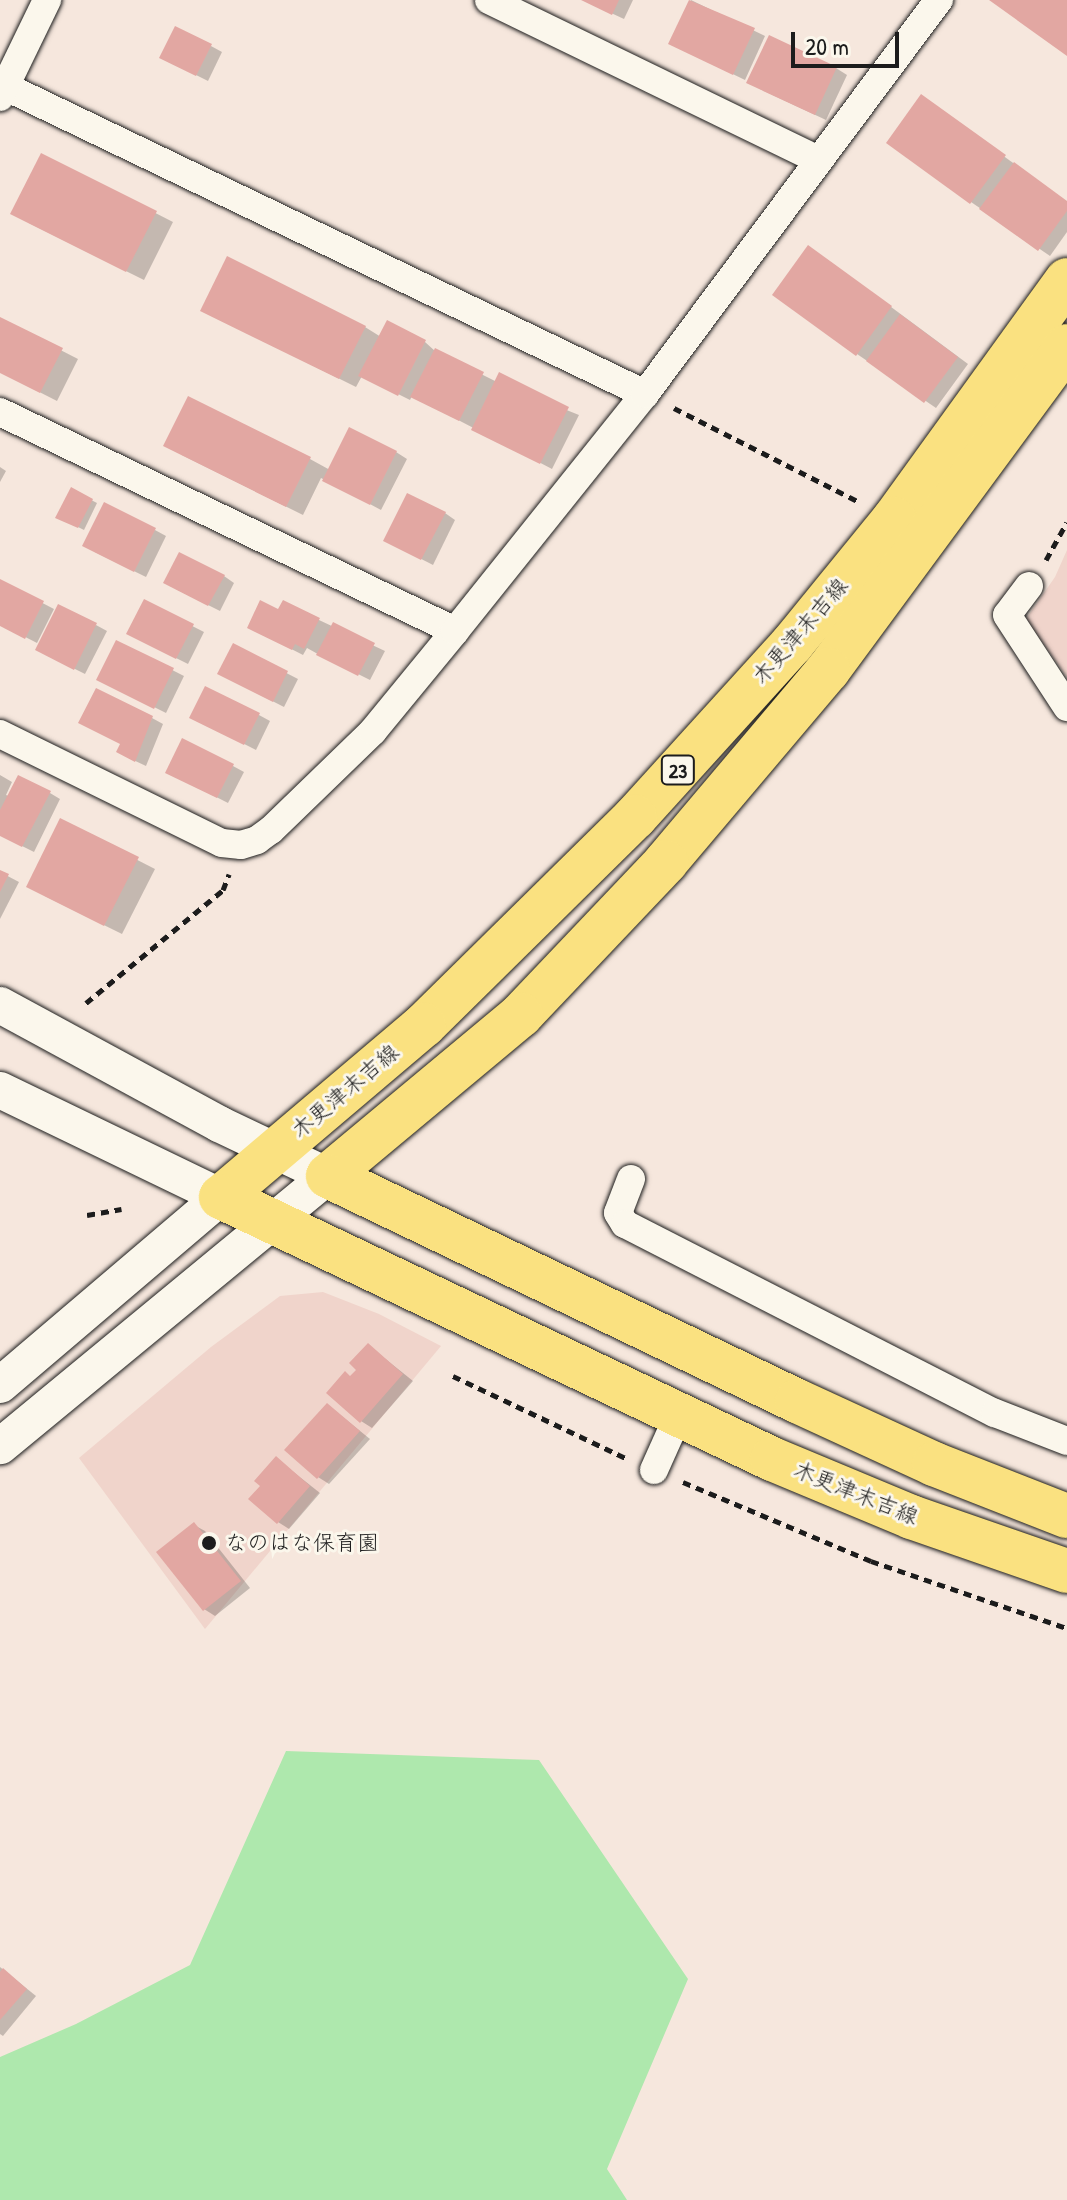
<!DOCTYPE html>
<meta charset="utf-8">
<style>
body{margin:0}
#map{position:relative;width:1067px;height:2200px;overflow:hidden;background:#f6e7dd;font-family:"Patrick Hand","Klee One",sans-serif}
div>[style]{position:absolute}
.built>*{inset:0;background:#f0d4cb}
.green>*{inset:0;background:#aee8ad}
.shadow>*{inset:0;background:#0003}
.building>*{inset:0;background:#e2a7a2}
.path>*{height:5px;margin-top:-2.5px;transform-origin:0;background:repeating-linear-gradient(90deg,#1c1c1c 0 8px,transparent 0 14px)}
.roads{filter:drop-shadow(0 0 2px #1c1c1c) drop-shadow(0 0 2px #1c1c1c)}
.minor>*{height:28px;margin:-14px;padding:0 14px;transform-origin:14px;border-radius:14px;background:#fbf7ec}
.tertiary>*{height:36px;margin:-18px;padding:0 18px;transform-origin:18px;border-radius:18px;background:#fbf7ec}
.primary>*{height:44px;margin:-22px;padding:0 22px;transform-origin:22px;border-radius:22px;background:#fae180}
.dots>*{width:22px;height:22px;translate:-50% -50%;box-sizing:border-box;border:4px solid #fbf7ec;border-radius:50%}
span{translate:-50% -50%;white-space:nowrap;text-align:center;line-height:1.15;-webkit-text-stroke:6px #fbf7ec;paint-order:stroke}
.shield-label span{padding:2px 6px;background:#fbf7ec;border:2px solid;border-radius:6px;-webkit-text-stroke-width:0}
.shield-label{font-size:20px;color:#1c1c1c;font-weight:700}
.street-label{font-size:22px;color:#1c1c1c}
.poi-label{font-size:22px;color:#1c1c1c}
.left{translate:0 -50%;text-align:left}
.scale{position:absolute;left:791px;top:32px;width:108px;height:36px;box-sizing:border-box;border:4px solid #1c1c1c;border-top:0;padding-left:10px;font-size:24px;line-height:28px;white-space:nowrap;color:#1c1c1c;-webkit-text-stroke:6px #fbf7ec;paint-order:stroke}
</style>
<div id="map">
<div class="built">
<i style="clip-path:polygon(1067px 550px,1067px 677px,1026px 619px,1055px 577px)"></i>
<i style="clip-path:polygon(323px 1292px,379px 1314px,441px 1346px,205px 1629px,79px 1458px,211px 1347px,280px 1296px)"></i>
</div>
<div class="green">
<i style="clip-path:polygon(286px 1751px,539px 1760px,688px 1979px,607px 2169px,627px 2200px,0 2200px,0 2057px,76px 2024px,190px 1965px)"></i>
</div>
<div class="shadow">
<i style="clip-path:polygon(583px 0,633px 0,624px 19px)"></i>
<i style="clip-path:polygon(691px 0,765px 36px,745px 80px,671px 44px)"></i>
<i style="clip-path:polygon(211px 46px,222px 52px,208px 81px,172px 63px)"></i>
<i style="clip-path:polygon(836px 68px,847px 75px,826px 120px,760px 89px)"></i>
<i style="clip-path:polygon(922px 97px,1067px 202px,1067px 232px,1050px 256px,971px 202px)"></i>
<i style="clip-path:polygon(42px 155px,173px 222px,144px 280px,29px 223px)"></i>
<i style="clip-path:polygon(825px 258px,968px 364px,936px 408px,857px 354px)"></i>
<i style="clip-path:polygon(0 319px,78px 359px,57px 401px,0 372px)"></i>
<i style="clip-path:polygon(219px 319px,365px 327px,381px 337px,425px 342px,435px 351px,497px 382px,579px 415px,552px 469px,412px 396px,410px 400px,362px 376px,356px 387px)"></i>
<i style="clip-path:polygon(396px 452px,407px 459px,381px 510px,321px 478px,303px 515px,182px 455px,310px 459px,330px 470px)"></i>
<i style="clip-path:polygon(0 467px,6px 471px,0 482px)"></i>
<i style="clip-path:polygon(72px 490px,97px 503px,84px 530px,58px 517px)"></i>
<i style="clip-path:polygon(445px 513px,455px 520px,433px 565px,396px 546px)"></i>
<i style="clip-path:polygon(155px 530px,166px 536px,146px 577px,95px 552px)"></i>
<i style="clip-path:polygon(224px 576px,234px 583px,220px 611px,176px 589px)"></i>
<i style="clip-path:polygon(0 581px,54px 609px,37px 643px,0 624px)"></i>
<i style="clip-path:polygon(145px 602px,204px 632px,188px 664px,140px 640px)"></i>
<i style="clip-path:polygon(279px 612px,319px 620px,385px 651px,370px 680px,316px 653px,307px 648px,303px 655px,260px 633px)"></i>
<i style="clip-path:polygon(96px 625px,107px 631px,85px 674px,49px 656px)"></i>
<i style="clip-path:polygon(117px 642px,184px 676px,166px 713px,110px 685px)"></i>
<i style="clip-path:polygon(234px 646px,298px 679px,284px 707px,231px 680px)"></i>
<i style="clip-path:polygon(259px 715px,270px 721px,256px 750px,203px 723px)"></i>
<i style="clip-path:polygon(152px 718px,163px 724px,146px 766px,129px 758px)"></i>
<i style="clip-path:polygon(233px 766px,244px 772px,228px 803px,179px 778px)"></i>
<i style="clip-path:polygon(0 775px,12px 782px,6px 795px,9px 796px,50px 793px,60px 799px,34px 852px,0 835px)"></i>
<i style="clip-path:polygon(61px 821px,155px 869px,122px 934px,45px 896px)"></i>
<i style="clip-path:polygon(0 872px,19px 882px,0 919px)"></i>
<i style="clip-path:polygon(368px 1345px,413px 1381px,372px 1428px,361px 1421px,352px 1378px,359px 1370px)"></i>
<i style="clip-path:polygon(328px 1405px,370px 1439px,329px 1484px,318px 1477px)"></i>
<i style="clip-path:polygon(277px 1459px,320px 1493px,289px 1529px,278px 1522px,263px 1486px)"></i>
<i style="clip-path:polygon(194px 1525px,205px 1531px,250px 1588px,215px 1616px,204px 1609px)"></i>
<i style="clip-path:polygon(0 1967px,36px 1996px,3px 2036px,0 2034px)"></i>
</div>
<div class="building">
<i style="clip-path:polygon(581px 0,619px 0,612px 15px)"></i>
<i style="clip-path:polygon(689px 0,755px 28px,733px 75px,668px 44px)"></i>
<i style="clip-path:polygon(989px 0,1067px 0,1067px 56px)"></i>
<i style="clip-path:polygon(175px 26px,212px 44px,196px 76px,159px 58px)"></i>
<i style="clip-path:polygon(769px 35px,837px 67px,815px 115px,746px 83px)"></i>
<i style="clip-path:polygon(921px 94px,1006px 155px,970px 204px,886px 143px)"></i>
<i style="clip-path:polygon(41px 153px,157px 211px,126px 272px,10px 214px)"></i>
<i style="clip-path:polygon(1014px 162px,1067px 201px,1067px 211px,1038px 251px,979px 209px)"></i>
<i style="clip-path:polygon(808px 245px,892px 306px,856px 356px,772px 295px)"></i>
<i style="clip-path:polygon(227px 256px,366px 326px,339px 379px,200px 311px)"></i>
<i style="clip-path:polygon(900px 314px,958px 357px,924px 403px,866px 361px)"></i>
<i style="clip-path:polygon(0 317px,63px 348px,40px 393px,0 373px)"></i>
<i style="clip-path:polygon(387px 320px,426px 340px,398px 396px,358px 376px)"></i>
<i style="clip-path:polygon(435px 348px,484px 372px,459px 421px,410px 397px)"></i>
<i style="clip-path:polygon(499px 372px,569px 407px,540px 464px,471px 430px)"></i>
<i style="clip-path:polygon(188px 396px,311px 457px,286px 507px,163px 446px)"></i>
<i style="clip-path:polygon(349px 427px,397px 451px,370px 505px,322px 481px)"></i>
<i style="clip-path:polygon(71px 487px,93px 499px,78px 528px,55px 518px)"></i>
<i style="clip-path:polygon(407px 493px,446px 512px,421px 560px,383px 541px)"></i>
<i style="clip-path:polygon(104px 502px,156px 528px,134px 572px,82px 546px)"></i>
<i style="clip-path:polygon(179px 552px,225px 575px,208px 606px,163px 583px)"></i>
<i style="clip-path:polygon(0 579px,44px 601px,25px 639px,0 626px)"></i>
<i style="clip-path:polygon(144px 599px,194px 624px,176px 659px,126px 634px)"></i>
<i style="clip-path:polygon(260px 600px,278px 609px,283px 600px,320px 618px,304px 649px,295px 644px,292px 650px,247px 628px)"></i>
<i style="clip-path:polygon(58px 604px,97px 623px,74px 670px,35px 650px)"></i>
<i style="clip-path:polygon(333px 622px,375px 643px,358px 676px,316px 655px)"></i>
<i style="clip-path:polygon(116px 640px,174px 668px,154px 709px,96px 680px)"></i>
<i style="clip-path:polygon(233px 643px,288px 671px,273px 702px,217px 674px)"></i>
<i style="clip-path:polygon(205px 686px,260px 713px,244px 745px,189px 718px)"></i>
<i style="clip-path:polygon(96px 688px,153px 716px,135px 762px,116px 752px,120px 744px,78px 723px)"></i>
<i style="clip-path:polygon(182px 738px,234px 764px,217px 798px,165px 773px)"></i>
<i style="clip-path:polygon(18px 775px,51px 791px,22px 847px,0 836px,0 810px)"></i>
<i style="clip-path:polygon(60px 818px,139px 857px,104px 926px,26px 887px)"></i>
<i style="clip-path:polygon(0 870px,9px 874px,0 892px)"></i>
<i style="clip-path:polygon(368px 1343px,403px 1374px,360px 1423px,326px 1393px,345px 1371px,350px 1376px,356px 1370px,349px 1363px)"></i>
<i style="clip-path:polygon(327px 1403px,360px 1431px,317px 1479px,284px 1450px)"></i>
<i style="clip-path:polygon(276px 1456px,310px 1486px,277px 1524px,248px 1499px,260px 1486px,254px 1481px)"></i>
<i style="clip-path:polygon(194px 1522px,241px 1581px,203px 1611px,156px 1552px)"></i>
<i style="clip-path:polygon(3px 1968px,27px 1989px,0 2020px,0 1972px)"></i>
</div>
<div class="path">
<i style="left:674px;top:408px;width:205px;rotate:26.9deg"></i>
<i style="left:1046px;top:560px;width:43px;rotate:-61.1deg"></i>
<i style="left:86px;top:1003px;width:178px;rotate:-39.5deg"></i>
<i style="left:223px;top:890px;width:17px;rotate:-69deg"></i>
<i style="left:87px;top:1215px;width:35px;rotate:-10deg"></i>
<i style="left:453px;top:1376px;width:191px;rotate:25.4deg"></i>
<i style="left:683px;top:1482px;width:204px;rotate:22.8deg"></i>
<i style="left:871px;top:1561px;width:207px;rotate:18.9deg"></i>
</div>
<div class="roads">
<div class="minor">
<i style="left:489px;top:0;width:366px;rotate:25.9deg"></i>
<i style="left:0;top:84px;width:716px;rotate:25.67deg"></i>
<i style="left:0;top:97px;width:108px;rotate:-64.1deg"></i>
<i style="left:0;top:412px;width:505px;rotate:25.7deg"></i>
<i style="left:1029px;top:586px;width:36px;rotate:127deg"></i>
<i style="left:1007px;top:615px;width:110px;rotate:56.9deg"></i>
<i style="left:0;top:734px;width:247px;rotate:26.2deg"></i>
<i style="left:222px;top:843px;width:19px;rotate:6deg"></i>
<i style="left:241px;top:845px;width:17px;rotate:-17deg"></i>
<i style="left:257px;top:840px;width:17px;rotate:-36deg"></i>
<i style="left:271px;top:830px;width:142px;rotate:-44.1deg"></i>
<i style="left:373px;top:731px;width:129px;rotate:-50.6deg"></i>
<i style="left:455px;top:631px;width:304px;rotate:-51.3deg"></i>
<i style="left:645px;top:394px;width:492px;rotate:-53.3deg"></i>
<i style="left:631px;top:1179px;width:36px;rotate:111deg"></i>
<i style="left:618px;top:1213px;width:13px;rotate:58deg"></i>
<i style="left:625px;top:1224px;width:415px;rotate:27.1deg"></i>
<i style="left:995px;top:1413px;width:77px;rotate:21.3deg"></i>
<i style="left:654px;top:1470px;width:61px;rotate:-65.9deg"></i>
</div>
<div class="tertiary">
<i style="left:0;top:1005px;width:249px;rotate:28.5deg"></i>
<i style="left:219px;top:1124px;width:121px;rotate:25.5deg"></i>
<i style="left:328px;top:1176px;width:425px;rotate:140.5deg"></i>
<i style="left:0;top:1090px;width:246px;rotate:25.8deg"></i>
<i style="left:221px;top:1197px;width:290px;rotate:139.6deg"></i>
</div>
<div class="primary">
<i style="left:1067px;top:280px;width:295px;rotate:125.9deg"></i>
<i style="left:894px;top:519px;width:161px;rotate:129.2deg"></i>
<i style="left:792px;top:644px;width:234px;rotate:132.2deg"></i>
<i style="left:635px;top:817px;width:296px;rotate:135.4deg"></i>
<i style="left:424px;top:1025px;width:266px;rotate:139.7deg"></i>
<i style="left:221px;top:1197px;width:610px;rotate:25.43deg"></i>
<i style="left:772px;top:1459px;width:151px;rotate:22.6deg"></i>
<i style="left:911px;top:1517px;width:165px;rotate:19.1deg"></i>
<i style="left:1067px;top:346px;width:403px;rotate:126.4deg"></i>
<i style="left:828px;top:670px;width:251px;rotate:130.2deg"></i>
<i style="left:666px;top:862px;width:211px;rotate:133.5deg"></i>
<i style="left:521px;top:1015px;width:251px;rotate:140.2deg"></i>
<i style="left:328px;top:1176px;width:520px;rotate:25.63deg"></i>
<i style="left:797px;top:1401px;width:151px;rotate:24.7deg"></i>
<i style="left:934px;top:1464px;width:143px;rotate:21.4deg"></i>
</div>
</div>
<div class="dots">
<i style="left:209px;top:1543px;background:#1c1c1c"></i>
</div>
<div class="shield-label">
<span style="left:678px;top:770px">23</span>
</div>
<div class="street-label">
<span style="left:800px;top:631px;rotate:-49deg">木更津末吉線</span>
<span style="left:345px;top:1091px;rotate:-40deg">木更津末吉線</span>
<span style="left:856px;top:1493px;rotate:22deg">木更津末吉線</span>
</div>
<div class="poi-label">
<span class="left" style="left:225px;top:1543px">なのはな保育園</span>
</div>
<div class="scale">20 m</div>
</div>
